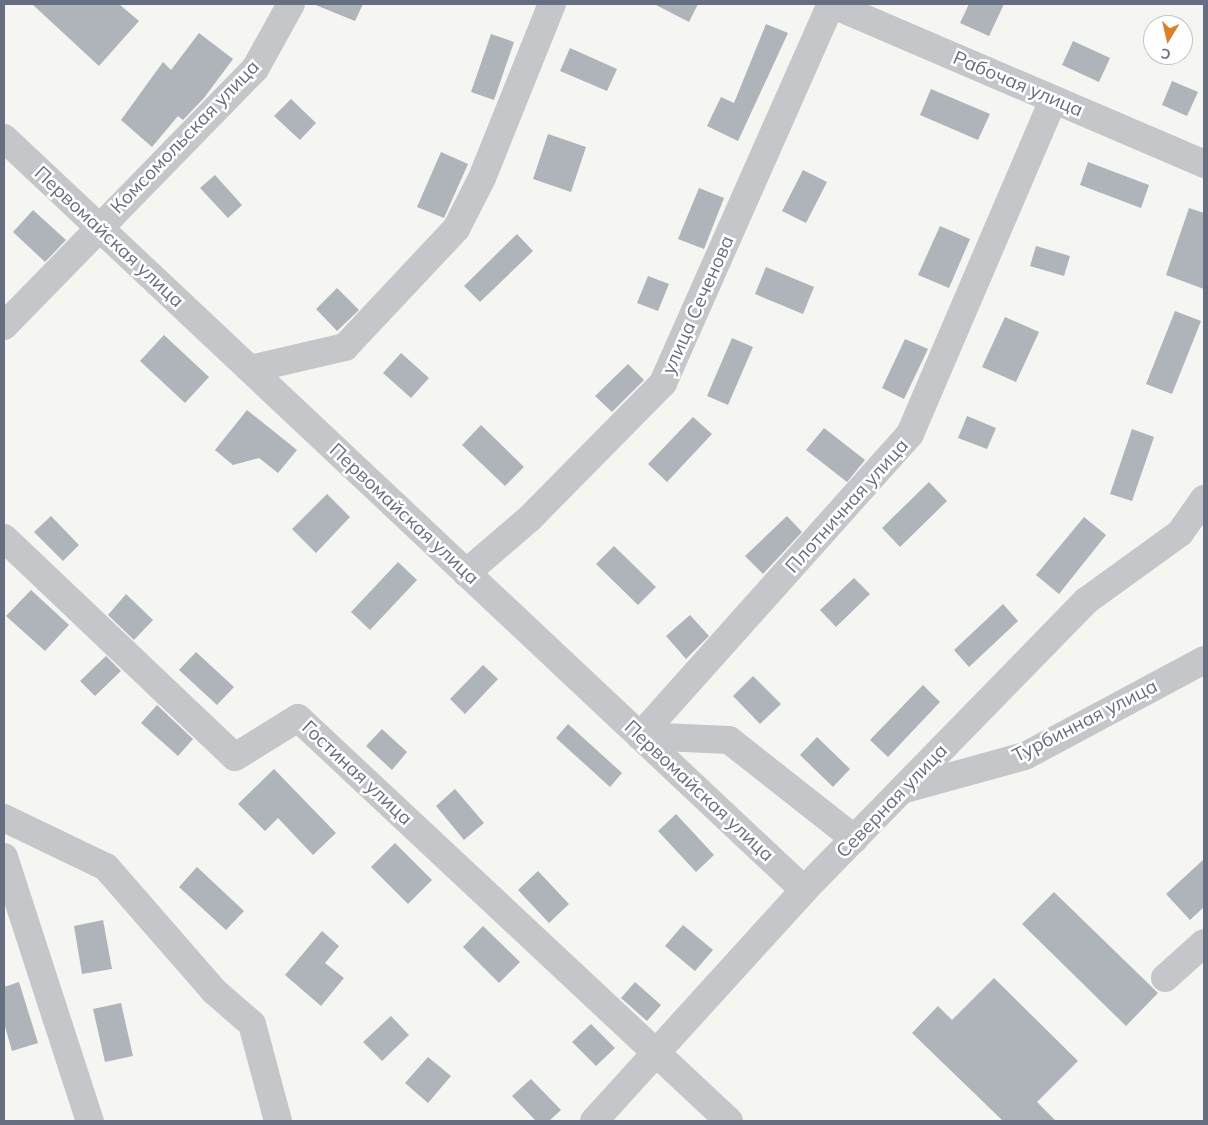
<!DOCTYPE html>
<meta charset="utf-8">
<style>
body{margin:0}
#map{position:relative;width:1208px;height:1125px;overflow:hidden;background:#f5f6f2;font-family:Mulish,sans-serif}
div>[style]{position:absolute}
.building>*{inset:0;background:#afb3ba}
.minor>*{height:28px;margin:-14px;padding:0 14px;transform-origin:14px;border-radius:14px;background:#c4c6ca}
span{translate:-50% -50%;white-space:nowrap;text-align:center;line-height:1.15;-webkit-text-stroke:5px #fff;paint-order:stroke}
.street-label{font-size:19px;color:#666f82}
.frame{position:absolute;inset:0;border:5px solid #666f82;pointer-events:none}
.north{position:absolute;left:1143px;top:15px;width:50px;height:50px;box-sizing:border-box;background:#fff;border:1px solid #c2c5cd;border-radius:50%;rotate:189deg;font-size:14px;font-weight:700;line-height:20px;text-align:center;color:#666f82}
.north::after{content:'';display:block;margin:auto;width:18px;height:22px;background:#dd802b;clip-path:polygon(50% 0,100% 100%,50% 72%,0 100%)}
</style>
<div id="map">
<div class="building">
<i style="clip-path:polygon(32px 4px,119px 4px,139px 21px,99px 66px)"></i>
<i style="clip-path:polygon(313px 4px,363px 4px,355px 21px)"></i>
<i style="clip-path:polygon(654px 4px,698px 4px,689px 22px)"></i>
<i style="clip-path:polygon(969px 4px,1004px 4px,989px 36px,960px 23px)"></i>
<i style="clip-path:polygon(766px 24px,788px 33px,738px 141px,707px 126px,721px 97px,734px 103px)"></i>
<i style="clip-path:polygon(199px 33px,233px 59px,204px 98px,183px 120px,178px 116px,152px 147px,121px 120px,163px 62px,171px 70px)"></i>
<i style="clip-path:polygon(491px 34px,514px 42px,494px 100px,471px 92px)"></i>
<i style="clip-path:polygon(1073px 41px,1110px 58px,1099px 82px,1062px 65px)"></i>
<i style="clip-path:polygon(570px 48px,617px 69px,607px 91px,560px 71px)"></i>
<i style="clip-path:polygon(1172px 81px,1198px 92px,1187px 116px,1162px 105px)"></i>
<i style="clip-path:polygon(931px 89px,990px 114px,978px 140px,920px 115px)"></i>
<i style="clip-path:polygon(291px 99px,316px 123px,300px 140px,274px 116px)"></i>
<i style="clip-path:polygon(548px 134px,586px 147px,571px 192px,533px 179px)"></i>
<i style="clip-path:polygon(441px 152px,468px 164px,444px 218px,417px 207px)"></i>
<i style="clip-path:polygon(1088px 162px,1149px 185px,1141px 208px,1080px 185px)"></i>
<i style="clip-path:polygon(803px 170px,827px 182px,806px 223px,782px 211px)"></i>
<i style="clip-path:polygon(215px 175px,242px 205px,228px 218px,200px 188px)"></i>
<i style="clip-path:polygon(699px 188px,724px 198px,704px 249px,678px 239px)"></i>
<i style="clip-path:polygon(1189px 208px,1204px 213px,1204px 289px,1166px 275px)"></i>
<i style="clip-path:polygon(33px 210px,66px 240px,45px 262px,13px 232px)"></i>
<i style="clip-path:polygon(940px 226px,970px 239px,949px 288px,918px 275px)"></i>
<i style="clip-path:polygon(517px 234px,533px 251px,480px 302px,464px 286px)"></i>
<i style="clip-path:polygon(1036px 246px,1070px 256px,1064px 276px,1030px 266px)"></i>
<i style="clip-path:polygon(766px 267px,814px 287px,803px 314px,755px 294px)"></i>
<i style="clip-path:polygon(648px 276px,669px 284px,658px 311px,637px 303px)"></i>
<i style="clip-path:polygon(337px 288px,359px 310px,337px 331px,316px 309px)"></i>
<i style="clip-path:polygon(1175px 311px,1201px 321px,1172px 394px,1146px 384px)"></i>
<i style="clip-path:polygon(1005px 317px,1039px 332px,1016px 382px,982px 367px)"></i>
<i style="clip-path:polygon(164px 335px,209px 377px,185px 403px,140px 361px)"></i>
<i style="clip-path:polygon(732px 338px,753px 347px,728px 405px,707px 396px)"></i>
<i style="clip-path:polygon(905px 339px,928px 349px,904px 399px,882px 388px)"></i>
<i style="clip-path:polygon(401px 353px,429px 378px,411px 398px,383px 373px)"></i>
<i style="clip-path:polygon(628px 364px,644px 380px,612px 412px,595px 396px)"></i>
<i style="clip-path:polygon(247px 410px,297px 450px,278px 473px,259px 458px,233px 465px,215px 450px)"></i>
<i style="clip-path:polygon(967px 416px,996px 428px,987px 449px,958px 438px)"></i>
<i style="clip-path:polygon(693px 417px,712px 434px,667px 482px,648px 464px)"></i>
<i style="clip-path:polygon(481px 425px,524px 467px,505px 486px,462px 445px)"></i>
<i style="clip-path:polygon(824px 428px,865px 460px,847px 482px,806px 450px)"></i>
<i style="clip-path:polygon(1132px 429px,1154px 437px,1132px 501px,1110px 494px)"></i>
<i style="clip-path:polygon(929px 482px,947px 501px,900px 547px,882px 528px)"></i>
<i style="clip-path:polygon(327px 494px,350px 517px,316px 553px,292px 529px)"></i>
<i style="clip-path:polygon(51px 516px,79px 545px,63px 561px,34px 532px)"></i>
<i style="clip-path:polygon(787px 516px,802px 532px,763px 574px,745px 556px)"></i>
<i style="clip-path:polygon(1084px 517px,1106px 535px,1059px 594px,1036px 575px)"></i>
<i style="clip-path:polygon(614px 546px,656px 587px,638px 605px,596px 564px)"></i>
<i style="clip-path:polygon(398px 562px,417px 580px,370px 630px,351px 612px)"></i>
<i style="clip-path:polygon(854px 578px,870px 594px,836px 627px,820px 610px)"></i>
<i style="clip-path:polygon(31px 590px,69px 625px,45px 651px,6px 616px)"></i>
<i style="clip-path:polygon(126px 594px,153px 620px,134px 640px,108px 615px)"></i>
<i style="clip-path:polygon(1003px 604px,1018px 621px,969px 667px,954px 650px)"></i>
<i style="clip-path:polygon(690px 615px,709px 636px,686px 659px,666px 636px)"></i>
<i style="clip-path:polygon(196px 652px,234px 687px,217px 705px,179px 670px)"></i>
<i style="clip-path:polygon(106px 656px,121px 671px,95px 696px,80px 681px)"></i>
<i style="clip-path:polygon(483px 665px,498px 679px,465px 714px,450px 699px)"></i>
<i style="clip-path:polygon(753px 676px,781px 704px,760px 724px,733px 696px)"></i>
<i style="clip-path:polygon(923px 685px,940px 702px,888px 757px,870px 740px)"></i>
<i style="clip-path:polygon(157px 705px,193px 739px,178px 756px,141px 723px)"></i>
<i style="clip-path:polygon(568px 724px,622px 773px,610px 787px,556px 738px)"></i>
<i style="clip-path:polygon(382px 729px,407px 752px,392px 770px,366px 746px)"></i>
<i style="clip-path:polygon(817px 737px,850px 769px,833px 787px,800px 755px)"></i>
<i style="clip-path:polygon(274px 769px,336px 833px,313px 855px,278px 818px,265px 831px,238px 804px)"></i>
<i style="clip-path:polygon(455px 789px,484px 823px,464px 840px,436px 806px)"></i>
<i style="clip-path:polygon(676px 814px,714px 855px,696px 872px,658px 831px)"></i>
<i style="clip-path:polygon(395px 843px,432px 880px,408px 904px,371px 867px)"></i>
<i style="clip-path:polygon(1204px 859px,1204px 907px,1190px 920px,1166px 894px)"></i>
<i style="clip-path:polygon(197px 867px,244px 911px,226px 930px,179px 887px)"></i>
<i style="clip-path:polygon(538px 871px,569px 904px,549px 923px,518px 890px)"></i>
<i style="clip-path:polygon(1054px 892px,1158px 993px,1126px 1026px,1022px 924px)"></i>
<i style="clip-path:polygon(103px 920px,112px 969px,82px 974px,74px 926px)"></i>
<i style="clip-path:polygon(683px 925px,713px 950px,695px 971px,665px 946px)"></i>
<i style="clip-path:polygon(483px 926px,520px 962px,499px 983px,463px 947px)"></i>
<i style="clip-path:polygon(322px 931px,339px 946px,325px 963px,344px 978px,321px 1006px,285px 975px)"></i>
<i style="clip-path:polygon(994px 978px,1078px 1061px,1037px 1102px,1056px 1121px,1003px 1121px,912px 1033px,938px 1006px,952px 1020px)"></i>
<i style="clip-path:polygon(19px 982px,38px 1043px,12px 1051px,4px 1023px,4px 987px)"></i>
<i style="clip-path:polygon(635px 982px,661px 1005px,647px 1021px,621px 998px)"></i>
<i style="clip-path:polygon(121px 1003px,133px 1056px,105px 1062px,93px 1009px)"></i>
<i style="clip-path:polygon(391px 1016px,409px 1035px,382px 1061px,363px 1042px)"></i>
<i style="clip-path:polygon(591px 1024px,615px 1048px,596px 1066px,572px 1042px)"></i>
<i style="clip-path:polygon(428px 1057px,451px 1076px,428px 1103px,405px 1083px)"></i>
<i style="clip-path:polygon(531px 1079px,561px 1110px,549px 1121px,536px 1121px,512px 1096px)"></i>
</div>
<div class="minor">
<i style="left:831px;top:4px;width:406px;rotate:23.2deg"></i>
<i style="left:4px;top:138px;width:1098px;rotate:43.23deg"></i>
<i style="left:4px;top:326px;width:359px;rotate:-45.7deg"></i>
<i style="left:255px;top:69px;width:74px;rotate:-61deg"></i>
<i style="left:250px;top:369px;width:98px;rotate:-13deg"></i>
<i style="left:345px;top:347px;width:162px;rotate:-46.8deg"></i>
<i style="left:456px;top:229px;width:57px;rotate:-63deg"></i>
<i style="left:482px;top:178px;width:188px;rotate:-68.1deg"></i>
<i style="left:4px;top:538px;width:318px;rotate:43.5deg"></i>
<i style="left:235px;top:757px;width:74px;rotate:-31.8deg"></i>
<i style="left:298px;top:718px;width:590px;rotate:43.08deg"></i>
<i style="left:466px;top:573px;width:83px;rotate:-40.6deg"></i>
<i style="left:529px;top:519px;width:191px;rotate:-45.4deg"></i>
<i style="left:663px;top:383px;width:415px;rotate:-66.1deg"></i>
<i style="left:640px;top:736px;width:405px;rotate:-48.2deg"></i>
<i style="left:910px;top:434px;width:363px;rotate:-66.8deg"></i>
<i style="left:640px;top:736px;width:89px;rotate:2.6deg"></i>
<i style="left:729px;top:740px;width:160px;rotate:38.2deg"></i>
<i style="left:905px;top:789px;width:124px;rotate:-15.4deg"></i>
<i style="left:1025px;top:756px;width:203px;rotate:-28.2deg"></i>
<i style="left:4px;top:818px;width:113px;rotate:25.7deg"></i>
<i style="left:106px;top:867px;width:164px;rotate:48.9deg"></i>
<i style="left:214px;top:991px;width:50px;rotate:41deg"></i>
<i style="left:252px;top:1024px;width:100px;rotate:75deg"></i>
<i style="left:4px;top:857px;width:278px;rotate:72deg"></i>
<i style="left:1165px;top:978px;width:52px;rotate:-41.9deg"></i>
<i style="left:594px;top:1121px;width:312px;rotate:-47.7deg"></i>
<i style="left:804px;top:890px;width:404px;rotate:-45.7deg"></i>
<i style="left:1086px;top:601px;width:116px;rotate:-35.9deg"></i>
<i style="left:1180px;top:533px;width:42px;rotate:-54.8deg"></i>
</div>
<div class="street-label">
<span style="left:1018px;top:84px;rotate:23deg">Рабочая улица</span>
<span style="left:185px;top:137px;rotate:-46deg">Комсомольская улица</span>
<span style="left:109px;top:237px;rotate:43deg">Первомайская улица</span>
<span style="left:698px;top:305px;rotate:-66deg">улица Сеченова</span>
<span style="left:847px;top:506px;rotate:-48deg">Плотничная улица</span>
<span style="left:404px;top:514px;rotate:43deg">Первомайская улица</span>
<span style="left:1085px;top:721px;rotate:-27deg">Турбинная улица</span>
<span style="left:357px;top:773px;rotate:43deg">Гостиная улица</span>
<span style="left:699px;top:791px;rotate:43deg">Первомайская улица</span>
<span style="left:892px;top:801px;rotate:-46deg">Северная улица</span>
</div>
<div class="frame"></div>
<div class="north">С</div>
</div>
